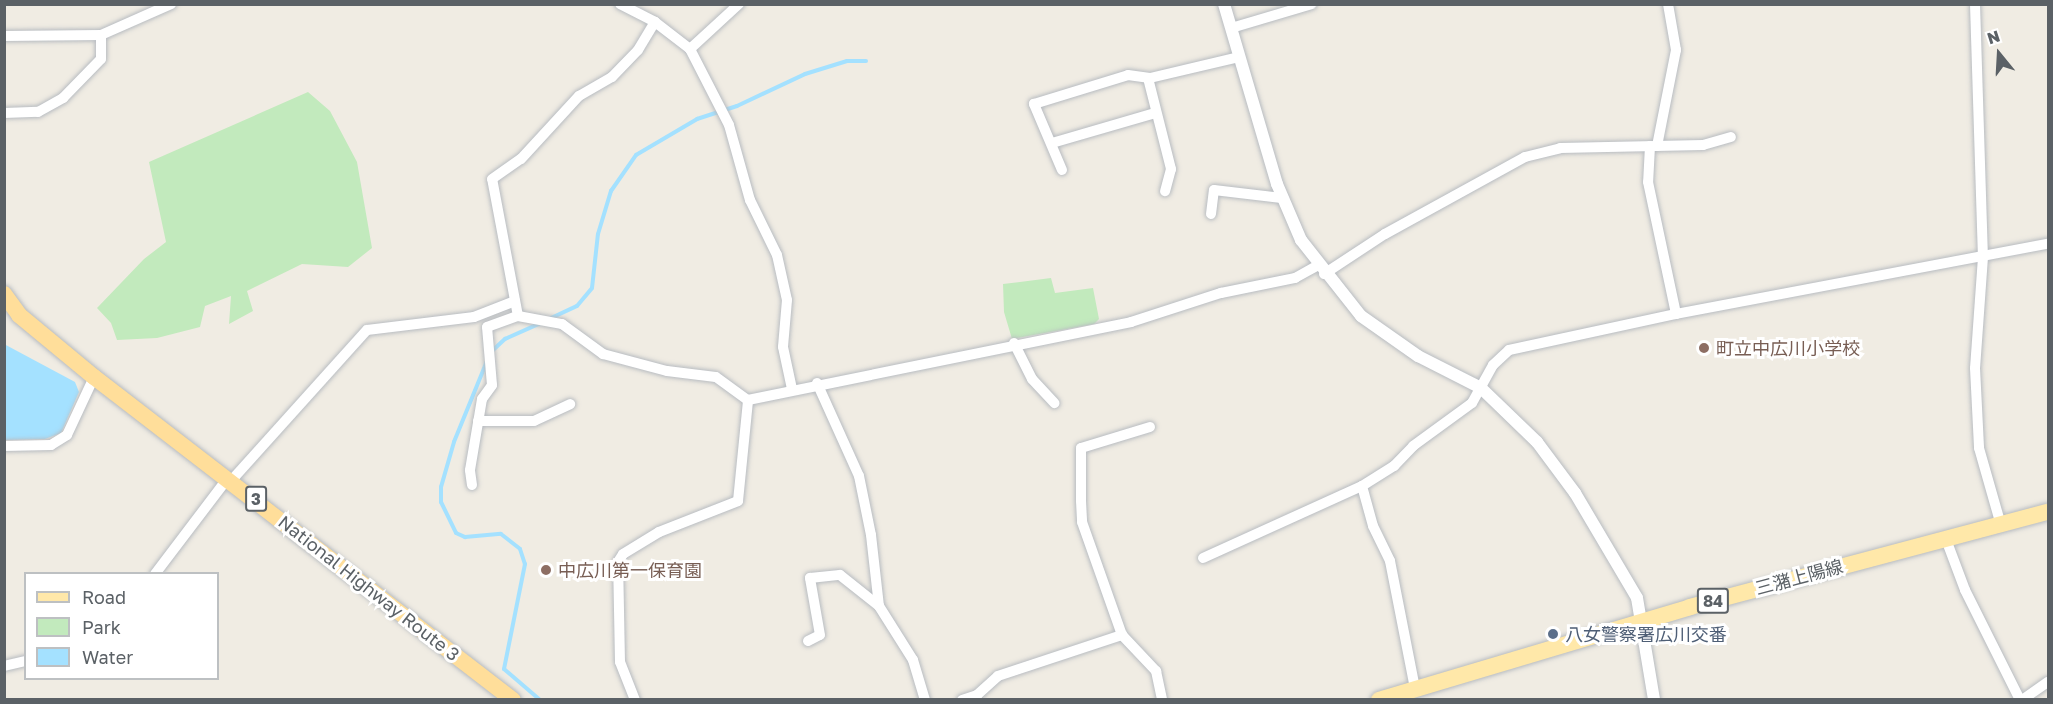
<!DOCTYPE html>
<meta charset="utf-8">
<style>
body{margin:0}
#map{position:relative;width:2053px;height:704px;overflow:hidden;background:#f0ece3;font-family:"Golos Text","Noto Sans JP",sans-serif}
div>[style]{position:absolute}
.green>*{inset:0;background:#c2eabd}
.water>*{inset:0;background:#a4e1ff}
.stream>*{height:4px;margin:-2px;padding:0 2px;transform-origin:2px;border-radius:2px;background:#a4e1ff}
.roads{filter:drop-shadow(0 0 2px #b8bcc1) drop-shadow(0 0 2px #b8bcc1)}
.minor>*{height:10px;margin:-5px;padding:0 5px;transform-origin:5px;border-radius:5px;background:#fff}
.tertiary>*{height:12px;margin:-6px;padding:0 6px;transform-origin:6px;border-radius:6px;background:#fff}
.primary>*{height:16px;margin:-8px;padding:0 8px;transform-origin:8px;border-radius:8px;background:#ffe8a9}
.trunk>*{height:16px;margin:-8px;padding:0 8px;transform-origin:8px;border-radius:8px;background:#ffde9a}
.dots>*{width:16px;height:16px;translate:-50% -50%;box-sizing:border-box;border:3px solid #fff;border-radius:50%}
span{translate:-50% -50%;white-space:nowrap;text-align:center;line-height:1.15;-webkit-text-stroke:6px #fff;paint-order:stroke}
.shield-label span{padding:2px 4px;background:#fff;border:2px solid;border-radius:4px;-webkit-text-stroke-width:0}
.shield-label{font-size:16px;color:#5b6166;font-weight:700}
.education-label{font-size:18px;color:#785e54}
.left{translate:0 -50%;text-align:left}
.street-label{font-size:18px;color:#5b6166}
.service-label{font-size:18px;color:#4e5e75}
.frame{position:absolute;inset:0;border:6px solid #5b6166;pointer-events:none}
.legend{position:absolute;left:24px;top:572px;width:195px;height:108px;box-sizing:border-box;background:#fff;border:2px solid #bdc0c2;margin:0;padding:8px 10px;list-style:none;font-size:18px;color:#5b6166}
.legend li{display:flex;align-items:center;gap:12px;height:30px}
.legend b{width:30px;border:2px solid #bdc0c2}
.north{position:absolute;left:1969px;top:24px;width:60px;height:60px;-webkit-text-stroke:4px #fff;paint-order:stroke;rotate:342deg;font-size:16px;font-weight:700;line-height:24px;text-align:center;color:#5b6166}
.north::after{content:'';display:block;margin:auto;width:21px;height:27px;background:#5b6166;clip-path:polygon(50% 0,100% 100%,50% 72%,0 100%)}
</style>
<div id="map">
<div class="green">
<i style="clip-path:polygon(308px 92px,330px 111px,357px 162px,372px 248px,348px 267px,302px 264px,247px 291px,253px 311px,229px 324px,231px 296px,205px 306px,200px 327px,157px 338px,117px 340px,111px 323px,97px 308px,144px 259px,166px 242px,149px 162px)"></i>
<i style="clip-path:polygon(1051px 278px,1055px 293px,1093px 288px,1099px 319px,1094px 324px,1012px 339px,1004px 312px,1003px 284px)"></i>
</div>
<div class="water">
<i style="clip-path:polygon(4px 344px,75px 382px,79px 392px,61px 433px,45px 439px,5px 440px)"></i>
</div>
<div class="stream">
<i style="left:549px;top:319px;width:31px;rotate:-25deg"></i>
<i style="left:577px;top:306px;width:23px;rotate:-50deg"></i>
<i style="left:592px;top:288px;width:54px;rotate:-83.7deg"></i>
<i style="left:598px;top:234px;width:45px;rotate:-73.2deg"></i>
<i style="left:611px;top:191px;width:44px;rotate:-55.2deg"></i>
<i style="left:636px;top:155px;width:71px;rotate:-30.5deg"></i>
<i style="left:697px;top:119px;width:42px;rotate:-18deg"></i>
<i style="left:737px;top:106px;width:75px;rotate:-25.2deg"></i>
<i style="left:805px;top:74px;width:44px;rotate:-17.2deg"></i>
<i style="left:847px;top:61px;width:19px"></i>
<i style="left:492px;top:351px;width:18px;rotate:-43deg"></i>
<i style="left:505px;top:339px;width:37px;rotate:-24deg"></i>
<i style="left:487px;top:361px;width:87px;rotate:112.2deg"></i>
<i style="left:454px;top:442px;width:47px;rotate:106.1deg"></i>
<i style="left:441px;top:487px;width:15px;rotate:90deg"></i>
<i style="left:441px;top:502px;width:34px;rotate:64deg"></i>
<i style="left:456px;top:533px;width:10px;rotate:24deg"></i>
<i style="left:465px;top:537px;width:36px;rotate:-5deg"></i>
<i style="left:501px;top:534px;width:24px;rotate:38deg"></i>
<i style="left:520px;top:549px;width:16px;rotate:72deg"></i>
<i style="left:525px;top:564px;width:107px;rotate:101.3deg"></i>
<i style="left:504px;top:669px;width:48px;rotate:40.7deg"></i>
</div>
<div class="roads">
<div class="minor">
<i style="left:620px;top:4px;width:39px;rotate:27deg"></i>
<i style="left:655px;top:22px;width:44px;rotate:37.6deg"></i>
<i style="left:690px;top:49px;width:85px;rotate:62.8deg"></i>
<i style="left:729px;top:125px;width:78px;rotate:74.4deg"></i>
<i style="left:750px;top:200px;width:61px;rotate:63.9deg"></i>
<i style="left:777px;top:255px;width:46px;rotate:77.5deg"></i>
<i style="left:787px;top:300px;width:47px;rotate:94.9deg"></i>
<i style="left:783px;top:347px;width:43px;rotate:77.9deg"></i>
<i style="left:1975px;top:4px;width:253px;rotate:88.2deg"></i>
<i style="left:1983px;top:257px;width:111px;rotate:94.1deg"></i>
<i style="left:1975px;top:368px;width:80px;rotate:87.1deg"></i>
<i style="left:1979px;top:448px;width:80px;rotate:74.1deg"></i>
<i style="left:1231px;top:28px;width:84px;rotate:-16.5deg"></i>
<i style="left:4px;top:36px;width:97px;rotate:-0.6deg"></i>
<i style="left:101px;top:35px;width:77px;rotate:-23.9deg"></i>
<i style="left:690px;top:49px;width:67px;rotate:-42.6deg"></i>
<i style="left:1148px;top:78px;width:94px;rotate:75.8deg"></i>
<i style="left:1171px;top:169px;width:23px;rotate:105deg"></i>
<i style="left:4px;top:113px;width:34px;rotate:-2deg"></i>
<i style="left:38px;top:112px;width:29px;rotate:-29deg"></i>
<i style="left:63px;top:98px;width:54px;rotate:-45.7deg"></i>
<i style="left:101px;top:59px;width:24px;rotate:-90deg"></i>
<i style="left:1052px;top:143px;width:107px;rotate:-16.2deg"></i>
<i style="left:1650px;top:146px;width:36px;rotate:93deg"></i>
<i style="left:1648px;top:182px;width:135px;rotate:78deg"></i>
<i style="left:1657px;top:146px;width:98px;rotate:-78.8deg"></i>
<i style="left:1676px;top:50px;width:47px;rotate:-99.9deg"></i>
<i style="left:1062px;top:170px;width:72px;rotate:-113deg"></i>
<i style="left:1034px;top:104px;width:98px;rotate:-17.1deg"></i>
<i style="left:1128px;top:75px;width:22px;rotate:8deg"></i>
<i style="left:1150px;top:78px;width:91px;rotate:-13.3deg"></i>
<i style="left:1211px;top:214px;width:24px;rotate:-83deg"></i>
<i style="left:1214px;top:190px;width:68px;rotate:6.7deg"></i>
<i style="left:1324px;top:274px;width:73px;rotate:-33.3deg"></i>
<i style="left:1385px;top:234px;width:160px;rotate:-28.8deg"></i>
<i style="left:1525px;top:157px;width:36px;rotate:-14deg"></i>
<i style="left:1560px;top:148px;width:143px;rotate:-1.2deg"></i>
<i style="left:1703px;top:145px;width:29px;rotate:-16deg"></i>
<i style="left:518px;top:316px;width:139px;rotate:-100.7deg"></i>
<i style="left:492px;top:179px;width:35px;rotate:-35deg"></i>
<i style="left:521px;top:159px;width:86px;rotate:-47.4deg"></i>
<i style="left:579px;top:96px;width:38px;rotate:-30deg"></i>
<i style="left:612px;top:77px;width:37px;rotate:-46deg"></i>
<i style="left:638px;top:50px;width:33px;rotate:-59deg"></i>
<i style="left:1014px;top:343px;width:40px;rotate:63.4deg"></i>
<i style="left:1032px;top:379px;width:33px;rotate:47deg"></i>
<i style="left:817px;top:383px;width:102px;rotate:65.7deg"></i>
<i style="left:859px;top:476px;width:60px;rotate:78.5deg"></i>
<i style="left:871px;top:535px;width:71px;rotate:83.6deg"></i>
<i style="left:879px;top:606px;width:64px;rotate:57.8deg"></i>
<i style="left:913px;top:660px;width:42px;rotate:73.3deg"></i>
<i style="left:478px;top:421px;width:56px"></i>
<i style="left:534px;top:421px;width:40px;rotate:-25deg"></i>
<i style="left:1150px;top:427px;width:72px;rotate:163.1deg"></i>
<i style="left:1081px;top:448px;width:53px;rotate:90deg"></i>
<i style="left:1081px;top:501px;width:21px;rotate:87deg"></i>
<i style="left:1082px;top:522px;width:120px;rotate:70.5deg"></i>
<i style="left:1122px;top:635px;width:50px;rotate:46.6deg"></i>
<i style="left:1156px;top:671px;width:30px;rotate:78deg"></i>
<i style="left:4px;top:446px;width:47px;rotate:-1.2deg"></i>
<i style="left:51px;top:445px;width:19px;rotate:-32deg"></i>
<i style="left:67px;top:435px;width:64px;rotate:-65deg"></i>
<i style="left:231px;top:481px;width:203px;rotate:-48deg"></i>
<i style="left:367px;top:330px;width:108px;rotate:-6.9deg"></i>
<i style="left:474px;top:317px;width:44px;rotate:-21.3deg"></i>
<i style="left:472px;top:485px;width:15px;rotate:-98deg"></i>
<i style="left:470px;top:470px;width:72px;rotate:-80.4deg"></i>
<i style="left:482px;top:399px;width:17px;rotate:-54deg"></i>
<i style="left:492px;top:385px;width:58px;rotate:-94.9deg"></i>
<i style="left:487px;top:327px;width:33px;rotate:-20deg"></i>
<i style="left:518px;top:316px;width:45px;rotate:10.3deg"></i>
<i style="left:562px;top:324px;width:51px;rotate:36.2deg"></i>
<i style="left:603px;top:354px;width:66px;rotate:14.9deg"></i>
<i style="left:667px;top:371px;width:49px;rotate:7deg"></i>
<i style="left:716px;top:377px;width:39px;rotate:36deg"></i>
<i style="left:748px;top:400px;width:391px;rotate:-11.5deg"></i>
<i style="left:1131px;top:322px;width:95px;rotate:-17.9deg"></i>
<i style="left:1221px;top:293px;width:76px;rotate:-11.5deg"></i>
<i style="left:1295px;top:278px;width:26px;rotate:-29deg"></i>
<i style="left:1362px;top:486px;width:41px;rotate:74.6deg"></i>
<i style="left:1373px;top:526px;width:39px;rotate:64deg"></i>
<i style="left:1390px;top:561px;width:130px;rotate:78.9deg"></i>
<i style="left:1947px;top:542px;width:51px;rotate:69.4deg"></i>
<i style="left:1965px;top:590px;width:123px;rotate:63.4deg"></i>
<i style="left:1203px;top:558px;width:175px;rotate:-24.4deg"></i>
<i style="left:1362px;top:486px;width:38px;rotate:-32deg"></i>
<i style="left:1394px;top:466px;width:28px;rotate:-46deg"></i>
<i style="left:1413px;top:446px;width:73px;rotate:-36.1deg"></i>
<i style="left:1472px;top:403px;width:43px;rotate:-61.1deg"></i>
<i style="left:1493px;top:365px;width:22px;rotate:-43deg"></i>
<i style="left:1509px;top:350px;width:171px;rotate:-12.2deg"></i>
<i style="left:1676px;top:314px;width:379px;rotate:-10.7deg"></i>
<i style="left:155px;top:574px;width:121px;rotate:-52.8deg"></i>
<i style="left:808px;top:641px;width:13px;rotate:-27deg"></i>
<i style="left:820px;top:635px;width:58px;rotate:-100deg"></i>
<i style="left:810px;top:578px;width:30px;rotate:-6deg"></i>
<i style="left:840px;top:575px;width:50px;rotate:38.5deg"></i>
<i style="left:4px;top:666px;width:23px;rotate:-13deg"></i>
<i style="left:635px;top:700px;width:41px;rotate:-111.5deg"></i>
<i style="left:620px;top:662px;width:100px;rotate:-91.1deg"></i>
<i style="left:618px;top:562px;width:9px;rotate:-58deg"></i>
<i style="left:623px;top:554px;width:42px;rotate:-31.4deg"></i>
<i style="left:659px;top:532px;width:85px;rotate:-21.4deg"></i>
<i style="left:738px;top:501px;width:101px;rotate:-84.3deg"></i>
<i style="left:962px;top:700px;width:16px;rotate:-18deg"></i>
<i style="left:977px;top:695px;width:28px;rotate:-42deg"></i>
<i style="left:998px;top:676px;width:131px;rotate:-18.3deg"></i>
<i style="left:2022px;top:700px;width:32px;rotate:-35deg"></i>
</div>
<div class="tertiary">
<i style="left:1224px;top:4px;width:188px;rotate:73.6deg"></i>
<i style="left:1277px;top:184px;width:61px;rotate:66.8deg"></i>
<i style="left:1301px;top:240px;width:97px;rotate:51.7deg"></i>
<i style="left:1361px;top:316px;width:70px;rotate:35.1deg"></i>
<i style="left:1418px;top:356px;width:71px;rotate:26.9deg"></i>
<i style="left:1481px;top:388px;width:78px;rotate:44deg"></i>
<i style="left:1537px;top:442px;width:64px;rotate:53.3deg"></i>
<i style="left:1575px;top:493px;width:122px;rotate:59.4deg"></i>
<i style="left:1637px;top:598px;width:103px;rotate:80.5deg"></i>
</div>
<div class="primary">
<i style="left:1379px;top:700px;width:325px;rotate:-16.6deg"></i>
<i style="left:1690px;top:607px;width:370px;rotate:-14.9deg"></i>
</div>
<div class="trunk">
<i style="left:4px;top:294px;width:26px;rotate:54deg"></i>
<i style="left:19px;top:315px;width:97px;rotate:39.6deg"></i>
<i style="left:94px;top:377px;width:529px;rotate:37.63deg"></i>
</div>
</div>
<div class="dots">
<i style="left:1704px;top:348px;background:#8d6e63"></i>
<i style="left:546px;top:570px;background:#8d6e63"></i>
<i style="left:1553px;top:634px;background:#5c6f8a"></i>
</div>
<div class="shield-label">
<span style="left:256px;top:499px">3</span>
<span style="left:1713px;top:601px">84</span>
</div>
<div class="education-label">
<span class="left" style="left:1716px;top:348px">町立中広川小学校</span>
<span class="left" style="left:558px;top:570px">中広川第一保育園</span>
</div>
<div class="street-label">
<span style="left:1799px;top:577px;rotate:-15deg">三潴上陽線</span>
<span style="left:369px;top:588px;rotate:38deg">National Highway Route 3</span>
</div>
<div class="service-label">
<span class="left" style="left:1565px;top:634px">八女警察署広川交番</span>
</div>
<div class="frame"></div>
<ul class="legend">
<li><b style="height:8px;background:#ffe8a9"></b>Road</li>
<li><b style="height:16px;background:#c2eabd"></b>Park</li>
<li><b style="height:16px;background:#a4e1ff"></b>Water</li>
</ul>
<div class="north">N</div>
</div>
